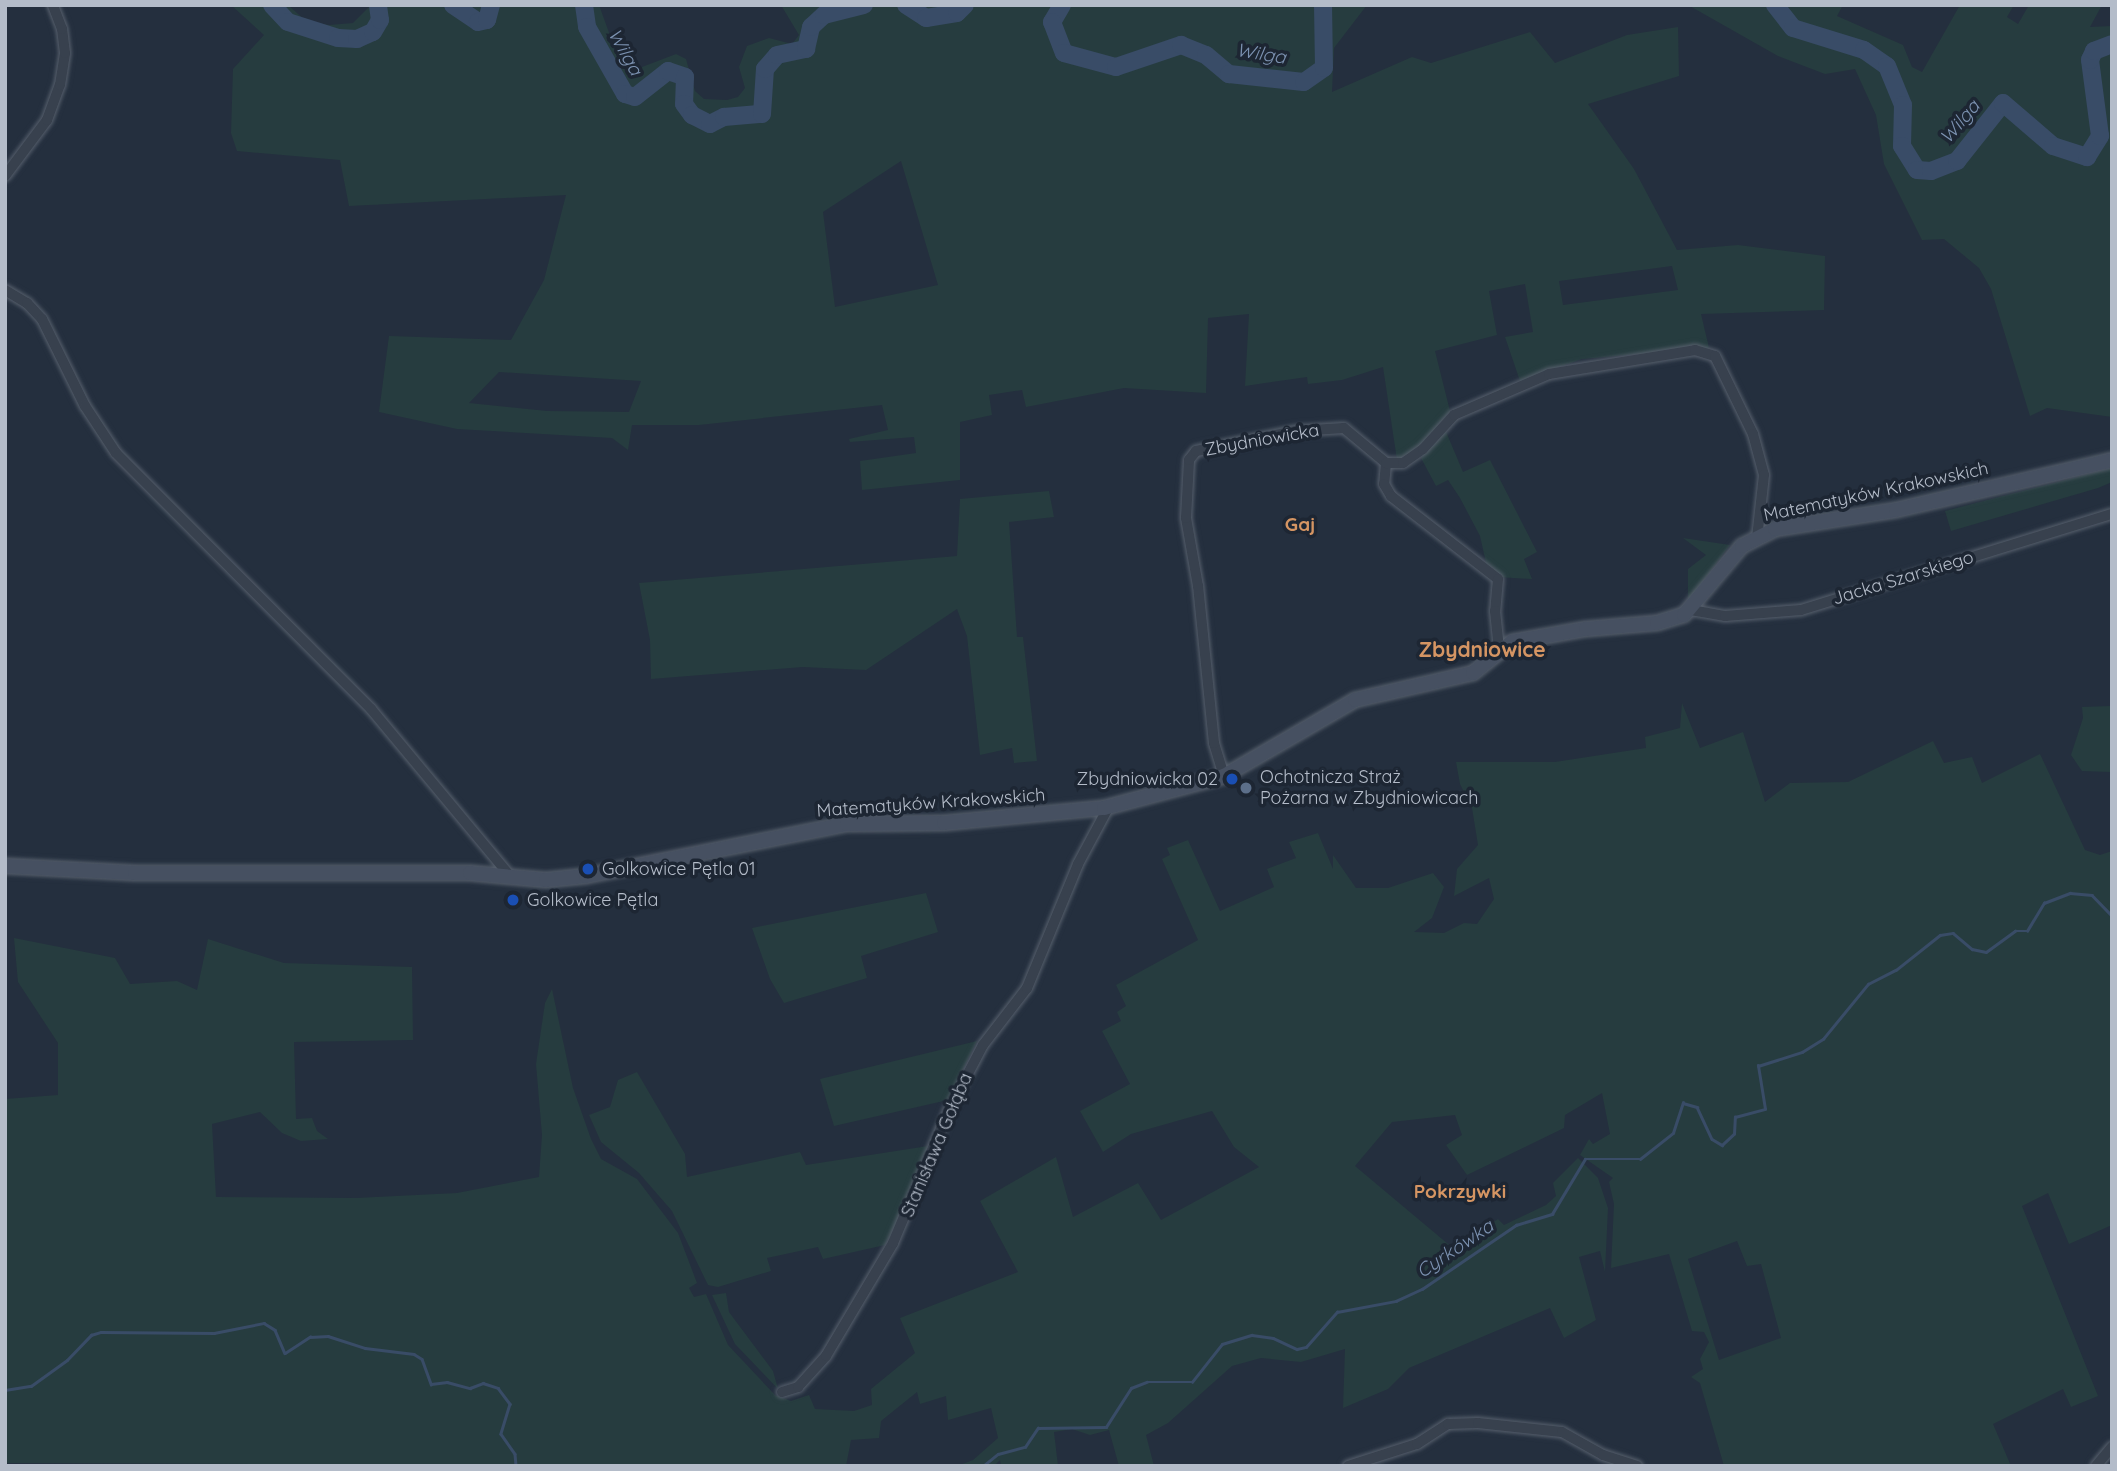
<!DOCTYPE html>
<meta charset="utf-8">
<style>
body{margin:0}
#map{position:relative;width:2117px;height:1471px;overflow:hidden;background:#242f3e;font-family:Quicksand,sans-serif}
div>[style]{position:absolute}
.green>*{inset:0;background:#263c3f}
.stream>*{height:2.5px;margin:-1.25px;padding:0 1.25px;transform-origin:1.25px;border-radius:1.25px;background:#394c67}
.river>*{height:18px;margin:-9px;padding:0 9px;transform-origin:9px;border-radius:9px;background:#394c67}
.roads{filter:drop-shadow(0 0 2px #565f6c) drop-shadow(0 0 2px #565f6c)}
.street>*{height:10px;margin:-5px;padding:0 5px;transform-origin:5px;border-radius:5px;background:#38414e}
.secondary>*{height:14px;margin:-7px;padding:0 7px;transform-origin:7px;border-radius:7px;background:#465061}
.dots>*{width:19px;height:19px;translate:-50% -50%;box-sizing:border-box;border:4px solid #1d2633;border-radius:50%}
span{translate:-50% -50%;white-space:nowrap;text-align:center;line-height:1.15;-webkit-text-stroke:7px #1d2633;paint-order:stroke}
.street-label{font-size:18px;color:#b4bcc9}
.poi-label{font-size:18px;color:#b4bcc9}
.left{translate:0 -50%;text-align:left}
.right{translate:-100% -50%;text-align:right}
.water-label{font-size:19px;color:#7c92b1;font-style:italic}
.neighbourhood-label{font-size:19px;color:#d59563;font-weight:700}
.quarter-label{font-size:21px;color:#d59563;font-weight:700}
.frame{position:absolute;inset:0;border:7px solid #b4bcc9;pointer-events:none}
</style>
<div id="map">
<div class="green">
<i style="clip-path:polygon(evenodd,231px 5px,288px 5px,306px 21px,329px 25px,353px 23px,371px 5px,599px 5px,619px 60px,642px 67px,676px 54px,686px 59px,695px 91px,704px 99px,727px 100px,738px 97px,745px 88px,739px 67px,747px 46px,769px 38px,792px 44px,799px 35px,781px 5px,1367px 5px,1334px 48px,1332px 92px,1412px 57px,1431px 63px,1530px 32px,1555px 63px,1627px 35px,1678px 27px,1679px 76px,1588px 104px,1634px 169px,1677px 250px,1738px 245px,1825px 256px,1824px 310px,1701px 314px,1709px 348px,1582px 359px,1520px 381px,1505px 337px,1533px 332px,1525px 284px,1489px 291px,1497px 335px,1435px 351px,1450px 411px,1415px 454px,1397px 460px,1383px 367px,1342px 380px,1308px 384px,1307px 377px,1245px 386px,1249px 314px,1208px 318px,1206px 393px,1124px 388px,1026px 407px,1022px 390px,989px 395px,992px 415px,960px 422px,960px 480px,862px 490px,860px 461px,916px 453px,914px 437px,850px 442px,849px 439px,888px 430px,882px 405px,699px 425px,632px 425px,628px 450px,612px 438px,457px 429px,379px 412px,389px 336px,511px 340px,544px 280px,566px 195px,349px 206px,340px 160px,237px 151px,231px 133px,233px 69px,264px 35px,231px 5px,901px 161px,938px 285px,835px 307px,823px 212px,901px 161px,231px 5px,1672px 266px,1678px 290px,1563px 305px,1559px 281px,1672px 266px,231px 5px,499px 372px,641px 381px,629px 412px,547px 411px,469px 403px,499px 372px)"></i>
<i style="clip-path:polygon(1688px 5px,1843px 5px,1837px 16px,1903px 45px,1912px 67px,1922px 72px,1960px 5px,2014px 5px,2007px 17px,2018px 24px,2029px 5px,2102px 5px,2090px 27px,2112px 26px,2112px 417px,2047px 408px,2030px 416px,1991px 289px,1979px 268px,1944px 239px,1922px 240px,1884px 164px,1876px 115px,1855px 69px,1825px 74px,1778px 56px)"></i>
<i style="clip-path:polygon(1444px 427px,1463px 472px,1490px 460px,1537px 552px,1524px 559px,1532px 579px,1497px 577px,1487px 567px,1480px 536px,1460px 498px,1448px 480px,1436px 486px,1421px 458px)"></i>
<i style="clip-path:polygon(2112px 468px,2112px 482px,2098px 488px,1951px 531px,1945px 511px)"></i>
<i style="clip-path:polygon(1049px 491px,1054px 517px,1009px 522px,1017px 637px,1023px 637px,1037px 761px,1014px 763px,1012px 748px,980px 755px,967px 636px,957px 609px,866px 670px,803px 667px,651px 679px,650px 640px,639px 583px,957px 556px,960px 499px)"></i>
<i style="clip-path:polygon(1683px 538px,1730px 545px,1688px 601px,1688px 569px,1706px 555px)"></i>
<i style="clip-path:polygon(evenodd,1682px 703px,1700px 748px,1743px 732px,1765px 802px,1790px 783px,1848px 782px,1933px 741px,1944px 763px,1972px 757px,1982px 783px,2040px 754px,2085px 850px,2100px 855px,2112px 851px,2112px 1225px,2069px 1244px,2048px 1193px,2022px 1206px,2098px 1396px,2071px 1407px,2063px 1389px,1993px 1424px,2011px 1466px,1724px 1466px,1700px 1383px,1691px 1377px,1703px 1369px,1700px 1359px,1709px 1342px,1704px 1332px,1692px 1331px,1669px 1254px,1611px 1268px,1614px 1204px,1609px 1182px,1613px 1178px,1580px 1155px,1589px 1139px,1593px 1144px,1610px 1134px,1602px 1093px,1565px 1115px,1564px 1128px,1467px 1175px,1446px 1145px,1462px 1135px,1455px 1115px,1392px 1122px,1355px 1166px,1454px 1249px,1498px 1219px,1504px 1225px,1546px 1205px,1556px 1196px,1553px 1183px,1578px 1158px,1598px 1178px,1608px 1208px,1605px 1272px,1600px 1251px,1579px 1257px,1596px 1320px,1564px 1338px,1550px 1308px,1409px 1368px,1388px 1389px,1343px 1408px,1345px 1349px,1301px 1362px,1261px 1358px,1232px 1366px,1168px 1423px,1146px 1435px,1154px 1466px,1119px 1466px,1109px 1430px,1090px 1435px,1072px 1429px,1054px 1432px,1058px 1466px,1001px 1466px,1000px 1460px,994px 1466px,957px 1466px,973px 1460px,998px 1438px,991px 1408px,948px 1420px,946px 1396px,920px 1404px,917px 1392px,881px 1421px,879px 1438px,851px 1440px,846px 1466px,5px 1463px,5px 1099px,58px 1095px,58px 1043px,18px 982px,14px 938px,115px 958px,130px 984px,177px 981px,197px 990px,208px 939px,284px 963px,412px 967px,413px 1040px,294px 1042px,296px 1119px,312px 1118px,317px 1131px,328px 1139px,301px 1141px,282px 1133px,260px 1112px,212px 1124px,216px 1197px,356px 1198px,457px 1193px,539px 1177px,542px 1135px,536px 1064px,545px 1003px,552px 989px,573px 1088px,591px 1139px,601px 1159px,637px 1179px,678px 1233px,697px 1283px,689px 1288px,694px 1297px,706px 1294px,728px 1345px,775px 1395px,791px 1401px,809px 1395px,815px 1409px,854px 1411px,872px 1405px,871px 1389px,915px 1353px,900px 1318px,1018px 1272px,980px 1201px,1056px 1157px,1073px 1217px,1138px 1183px,1161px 1220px,1259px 1167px,1234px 1147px,1212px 1111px,1131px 1134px,1103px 1152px,1080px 1111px,1130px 1084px,1102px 1031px,1121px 1021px,1117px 1012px,1126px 1006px,1116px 985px,1198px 940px,1162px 859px,1170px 855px,1167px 848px,1188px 840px,1220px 911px,1274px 887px,1267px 869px,1296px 858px,1289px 842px,1318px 833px,1333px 869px,1333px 855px,1356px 888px,1388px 888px,1433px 873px,1444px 887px,1432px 918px,1414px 932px,1444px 933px,1464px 923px,1477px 924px,1494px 899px,1489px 878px,1454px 896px,1457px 869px,1478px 845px,1472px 808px,1460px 784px,1456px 762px,1555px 762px,1646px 748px,1645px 737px,1680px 728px,1682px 703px,1737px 1241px,1747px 1266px,1761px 1264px,1781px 1338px,1719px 1360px,1688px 1259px,1737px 1241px)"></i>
<i style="clip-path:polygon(2112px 706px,2112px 772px,2082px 771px,2071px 755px,2083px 718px,2082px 707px)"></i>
<i style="clip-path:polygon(926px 893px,938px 932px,861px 956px,867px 978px,784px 1003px,770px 979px,752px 928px)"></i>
<i style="clip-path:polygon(977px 1041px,948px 1100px,834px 1126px,820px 1079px)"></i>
<i style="clip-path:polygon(637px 1072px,685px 1154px,687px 1177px,800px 1152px,806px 1165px,928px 1146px,901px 1216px,885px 1245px,823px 1259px,818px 1247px,767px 1258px,771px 1271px,718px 1287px,708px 1285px,672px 1211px,639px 1173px,601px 1142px,589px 1115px,610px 1107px,618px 1080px)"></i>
<i style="clip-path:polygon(726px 1293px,729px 1312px,773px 1371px,778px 1389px,735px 1344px,712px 1295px)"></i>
</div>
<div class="stream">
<i style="left:5px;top:1390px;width:26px;rotate:-9deg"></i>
<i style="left:31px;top:1386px;width:44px;rotate:-35.8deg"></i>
<i style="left:67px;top:1360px;width:35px;rotate:-46deg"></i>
<i style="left:91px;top:1335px;width:10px;rotate:-17deg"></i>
<i style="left:101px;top:1332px;width:113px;rotate:0.5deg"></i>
<i style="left:214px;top:1333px;width:51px;rotate:-11.3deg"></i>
<i style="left:264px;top:1323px;width:13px;rotate:32deg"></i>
<i style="left:275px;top:1330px;width:25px;rotate:67deg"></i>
<i style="left:285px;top:1353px;width:30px;rotate:-33deg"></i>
<i style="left:310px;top:1337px;width:18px;rotate:-3deg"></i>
<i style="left:328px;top:1336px;width:39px;rotate:18deg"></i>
<i style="left:365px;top:1348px;width:49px;rotate:7deg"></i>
<i style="left:414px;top:1354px;width:9px;rotate:32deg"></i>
<i style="left:422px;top:1359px;width:27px;rotate:70deg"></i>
<i style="left:431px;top:1384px;width:16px;rotate:-7deg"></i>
<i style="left:447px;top:1382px;width:24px;rotate:15deg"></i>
<i style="left:470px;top:1388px;width:14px;rotate:-21deg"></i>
<i style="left:483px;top:1383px;width:16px;rotate:18deg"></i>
<i style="left:498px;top:1388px;width:20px;rotate:53deg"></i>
<i style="left:510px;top:1404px;width:31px;rotate:107deg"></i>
<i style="left:501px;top:1434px;width:24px;rotate:55deg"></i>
<i style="left:515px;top:1454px;width:12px;rotate:85deg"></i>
<i style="left:983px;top:1466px;width:19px;rotate:-39deg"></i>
<i style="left:998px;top:1454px;width:28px;rotate:-15deg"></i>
<i style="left:1025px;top:1447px;width:23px;rotate:-56deg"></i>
<i style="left:1038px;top:1428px;width:68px;rotate:-0.8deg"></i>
<i style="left:1106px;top:1427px;width:46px;rotate:-57.3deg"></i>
<i style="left:1131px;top:1388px;width:17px;rotate:-21deg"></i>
<i style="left:1147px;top:1382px;width:45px"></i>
<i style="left:1192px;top:1382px;width:48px;rotate:-51.7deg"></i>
<i style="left:1222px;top:1344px;width:31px;rotate:-17deg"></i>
<i style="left:1252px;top:1335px;width:21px;rotate:8deg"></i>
<i style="left:1273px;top:1338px;width:26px;rotate:25deg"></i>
<i style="left:1297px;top:1349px;width:9px;rotate:-13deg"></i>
<i style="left:1306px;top:1347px;width:47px;rotate:-48.5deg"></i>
<i style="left:1337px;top:1312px;width:60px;rotate:-10.6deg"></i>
<i style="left:1396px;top:1301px;width:29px;rotate:-25deg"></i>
<i style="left:1422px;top:1289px;width:114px;rotate:-34.2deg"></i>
<i style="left:1516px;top:1225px;width:38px;rotate:-17deg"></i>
<i style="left:1552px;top:1214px;width:64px;rotate:-59deg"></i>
<i style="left:1585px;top:1159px;width:55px"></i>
<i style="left:1640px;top:1159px;width:42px;rotate:-38.2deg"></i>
<i style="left:1673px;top:1133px;width:32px;rotate:-72deg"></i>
<i style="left:1683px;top:1103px;width:15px;rotate:16deg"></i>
<i style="left:1697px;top:1107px;width:35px;rotate:65deg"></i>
<i style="left:1712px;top:1139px;width:12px;rotate:31deg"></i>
<i style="left:1722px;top:1145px;width:16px;rotate:-43deg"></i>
<i style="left:1734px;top:1134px;width:17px;rotate:-87deg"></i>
<i style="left:1735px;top:1117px;width:31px;rotate:-15deg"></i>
<i style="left:1765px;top:1109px;width:44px;rotate:-99.2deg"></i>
<i style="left:1758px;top:1066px;width:46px;rotate:-17.7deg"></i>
<i style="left:1802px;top:1052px;width:25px;rotate:-32deg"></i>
<i style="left:1823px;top:1039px;width:71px;rotate:-50.7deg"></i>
<i style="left:1868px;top:984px;width:31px;rotate:-27deg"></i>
<i style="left:1896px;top:970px;width:56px;rotate:-38.5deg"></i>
<i style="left:1940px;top:935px;width:13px;rotate:-9deg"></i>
<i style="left:1953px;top:933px;width:25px;rotate:40deg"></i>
<i style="left:1972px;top:949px;width:14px;rotate:12deg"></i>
<i style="left:1986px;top:952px;width:36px;rotate:-36deg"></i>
<i style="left:2015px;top:931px;width:12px"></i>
<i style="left:2027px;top:931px;width:33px;rotate:-59deg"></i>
<i style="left:2044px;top:903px;width:28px;rotate:-21deg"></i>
<i style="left:2070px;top:893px;width:22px;rotate:5deg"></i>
<i style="left:2092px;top:895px;width:29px;rotate:46deg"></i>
</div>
<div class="river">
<i style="left:272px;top:5px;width:23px;rotate:47deg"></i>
<i style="left:288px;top:22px;width:52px;rotate:17.7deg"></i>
<i style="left:338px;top:38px;width:19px;rotate:3deg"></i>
<i style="left:357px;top:39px;width:17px;rotate:-24deg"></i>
<i style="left:373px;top:32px;width:14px;rotate:-60deg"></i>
<i style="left:380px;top:20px;width:15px;rotate:-98deg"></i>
<i style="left:453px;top:5px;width:30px;rotate:34deg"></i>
<i style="left:478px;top:22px;width:9px;rotate:-13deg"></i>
<i style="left:487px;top:20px;width:16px;rotate:-75deg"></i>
<i style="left:584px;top:5px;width:22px;rotate:82deg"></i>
<i style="left:587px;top:27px;width:77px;rotate:60.4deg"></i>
<i style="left:625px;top:94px;width:10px;rotate:17deg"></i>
<i style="left:635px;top:97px;width:42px;rotate:-38.2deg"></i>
<i style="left:668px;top:71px;width:18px;rotate:19deg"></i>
<i style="left:685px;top:77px;width:27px;rotate:92deg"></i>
<i style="left:684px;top:104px;width:14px;rotate:54deg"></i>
<i style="left:692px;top:115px;width:20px;rotate:27deg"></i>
<i style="left:710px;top:124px;width:16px;rotate:-27deg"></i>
<i style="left:724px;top:117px;width:38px;rotate:-5deg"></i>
<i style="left:762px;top:114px;width:45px;rotate:-86.2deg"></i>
<i style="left:765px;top:69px;width:18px;rotate:-49deg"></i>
<i style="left:777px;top:55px;width:30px;rotate:-12deg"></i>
<i style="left:806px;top:49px;width:23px;rotate:-77deg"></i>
<i style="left:811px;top:27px;width:18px;rotate:-43deg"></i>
<i style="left:824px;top:15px;width:41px;rotate:-14deg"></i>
<i style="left:906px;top:5px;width:24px;rotate:33deg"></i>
<i style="left:926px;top:18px;width:31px;rotate:-9deg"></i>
<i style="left:957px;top:13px;width:11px;rotate:-45deg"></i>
<i style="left:1062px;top:5px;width:20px;rotate:120deg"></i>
<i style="left:1052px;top:22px;width:33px;rotate:69deg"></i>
<i style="left:1064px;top:53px;width:54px;rotate:15.1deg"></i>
<i style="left:1116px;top:67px;width:69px;rotate:-18.7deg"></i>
<i style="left:1181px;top:45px;width:27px;rotate:22deg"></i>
<i style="left:1206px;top:55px;width:30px;rotate:40deg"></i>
<i style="left:1229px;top:74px;width:75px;rotate:6.1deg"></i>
<i style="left:1304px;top:82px;width:24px;rotate:-35deg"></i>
<i style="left:1324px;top:68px;width:63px;rotate:-90.9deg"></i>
<i style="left:1775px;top:5px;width:29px;rotate:52deg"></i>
<i style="left:1793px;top:28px;width:74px;rotate:17.2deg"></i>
<i style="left:1864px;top:50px;width:28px;rotate:35deg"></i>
<i style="left:1887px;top:66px;width:42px;rotate:67.7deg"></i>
<i style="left:1903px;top:105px;width:41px;rotate:91.4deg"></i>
<i style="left:1902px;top:146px;width:28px;rotate:58deg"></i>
<i style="left:1917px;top:170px;width:14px;rotate:4deg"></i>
<i style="left:1931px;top:171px;width:28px;rotate:-21deg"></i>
<i style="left:1957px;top:161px;width:74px;rotate:-51.6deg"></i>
<i style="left:2003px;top:103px;width:66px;rotate:40.7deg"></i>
<i style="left:2053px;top:146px;width:36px;rotate:18deg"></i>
<i style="left:2087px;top:157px;width:25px;rotate:-58deg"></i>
<i style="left:2100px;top:136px;width:77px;rotate:-97.5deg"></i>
<i style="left:2090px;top:60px;width:10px;rotate:-66deg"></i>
<i style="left:2094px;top:51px;width:19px;rotate:-21deg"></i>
</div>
<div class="roads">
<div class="street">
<i style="left:5px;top:176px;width:70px;rotate:-53.1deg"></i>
<i style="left:47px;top:120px;width:37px;rotate:-70deg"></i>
<i style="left:60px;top:85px;width:32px;rotate:-81deg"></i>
<i style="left:65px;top:53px;width:24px;rotate:-97deg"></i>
<i style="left:62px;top:29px;width:26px;rotate:-111deg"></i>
<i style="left:5px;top:290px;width:26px;rotate:31deg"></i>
<i style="left:27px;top:303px;width:22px;rotate:47deg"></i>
<i style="left:42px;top:319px;width:97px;rotate:63.7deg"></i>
<i style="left:85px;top:406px;width:56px;rotate:56.6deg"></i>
<i style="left:116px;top:453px;width:361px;rotate:45.1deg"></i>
<i style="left:371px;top:709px;width:219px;rotate:50.2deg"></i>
<i style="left:1386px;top:463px;width:21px;rotate:95deg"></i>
<i style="left:1384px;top:484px;width:14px;rotate:60deg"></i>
<i style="left:1391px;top:496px;width:135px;rotate:37.8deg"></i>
<i style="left:1498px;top:579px;width:32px;rotate:95deg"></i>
<i style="left:1495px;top:611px;width:39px;rotate:84deg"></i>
<i style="left:1691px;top:610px;width:35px;rotate:10deg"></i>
<i style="left:1725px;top:616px;width:76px;rotate:-4.5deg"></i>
<i style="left:1801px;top:610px;width:325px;rotate:-17.2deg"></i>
<i style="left:1224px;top:776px;width:34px;rotate:-107deg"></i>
<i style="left:1214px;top:743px;width:158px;rotate:-95.8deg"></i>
<i style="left:1198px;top:586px;width:69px;rotate:-100deg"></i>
<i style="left:1186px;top:518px;width:58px;rotate:-87deg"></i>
<i style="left:1189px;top:460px;width:11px;rotate:-52deg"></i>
<i style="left:1196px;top:451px;width:102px;rotate:-11.3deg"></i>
<i style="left:1296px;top:431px;width:48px;rotate:-3.6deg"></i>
<i style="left:1344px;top:428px;width:55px;rotate:39.8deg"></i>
<i style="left:1386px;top:463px;width:17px"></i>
<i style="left:1403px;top:463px;width:24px;rotate:-35deg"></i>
<i style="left:1423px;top:449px;width:46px;rotate:-47.6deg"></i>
<i style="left:1454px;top:415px;width:103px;rotate:-23.3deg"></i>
<i style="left:1549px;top:374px;width:148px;rotate:-9.3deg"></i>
<i style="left:1695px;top:350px;width:21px;rotate:17deg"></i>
<i style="left:1715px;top:356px;width:87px;rotate:64deg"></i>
<i style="left:1753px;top:434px;width:42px;rotate:75deg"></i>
<i style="left:1764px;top:475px;width:63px;rotate:96.3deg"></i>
<i style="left:782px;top:1392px;width:17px;rotate:-17deg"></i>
<i style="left:798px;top:1387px;width:42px;rotate:-47.9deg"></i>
<i style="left:826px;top:1356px;width:131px;rotate:-59.3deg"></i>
<i style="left:893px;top:1243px;width:144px;rotate:-67.2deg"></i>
<i style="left:949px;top:1110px;width:73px;rotate:-62.4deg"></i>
<i style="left:983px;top:1045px;width:72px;rotate:-52.3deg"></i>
<i style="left:1027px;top:988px;width:134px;rotate:-67.6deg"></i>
<i style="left:1078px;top:864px;width:64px;rotate:-61.8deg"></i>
<i style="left:1348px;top:1466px;width:72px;rotate:-17.7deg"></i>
<i style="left:1417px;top:1444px;width:37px;rotate:-33deg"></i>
<i style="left:1448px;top:1424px;width:30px;rotate:-2deg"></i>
<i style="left:1478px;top:1423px;width:84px;rotate:6.1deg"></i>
<i style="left:1562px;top:1432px;width:47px;rotate:29.3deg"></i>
<i style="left:1603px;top:1455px;width:36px;rotate:18deg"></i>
<i style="left:2096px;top:1466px;width:25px;rotate:-50deg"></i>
</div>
<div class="secondary">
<i style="left:5px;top:866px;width:130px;rotate:3.1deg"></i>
<i style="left:135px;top:873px;width:335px"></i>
<i style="left:470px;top:873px;width:76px;rotate:5.3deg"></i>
<i style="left:546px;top:880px;width:40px;rotate:-5.7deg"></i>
<i style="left:586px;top:876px;width:266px;rotate:-11.3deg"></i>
<i style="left:847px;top:824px;width:97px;rotate:-0.6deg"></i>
<i style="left:944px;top:823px;width:161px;rotate:-5.4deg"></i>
<i style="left:1104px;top:808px;width:124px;rotate:-14.9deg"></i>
<i style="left:1224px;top:776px;width:151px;rotate:-30.1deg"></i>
<i style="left:1355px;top:700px;width:121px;rotate:-12.9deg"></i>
<i style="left:1473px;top:673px;width:50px;rotate:-38.5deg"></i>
<i style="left:1512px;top:642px;width:75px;rotate:-10deg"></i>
<i style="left:1586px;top:629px;width:71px;rotate:-4.8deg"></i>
<i style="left:1657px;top:623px;width:28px;rotate:-17deg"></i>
<i style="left:1684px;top:615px;width:90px;rotate:-50deg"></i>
<i style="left:1742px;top:546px;width:37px;rotate:-27deg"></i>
<i style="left:1775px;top:529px;width:122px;rotate:-8.9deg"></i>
<i style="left:1896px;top:510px;width:222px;rotate:-13deg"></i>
</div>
</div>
<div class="dots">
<i style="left:1232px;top:779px;background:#1a4fb4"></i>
<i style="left:1246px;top:788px;background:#5c6f8a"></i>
<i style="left:588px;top:869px;background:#1a4fb4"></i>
<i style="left:513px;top:900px;background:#1a4fb4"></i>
</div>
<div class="street-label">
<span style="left:1262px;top:440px;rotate:-10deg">Zbydniowicka</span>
<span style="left:1876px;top:492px;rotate:-12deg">Matematyków Krakowskich</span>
<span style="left:1903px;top:578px;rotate:-17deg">Jacka Szarskiego</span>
<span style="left:931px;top:803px;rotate:-4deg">Matematyków Krakowskich</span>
<span style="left:937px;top:1145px;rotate:-67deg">Stanisława Gołąba</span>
</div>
<div class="poi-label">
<span class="left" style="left:1260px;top:788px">Ochotnicza Straż<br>Pożarna w Zbydniowicach</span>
<span class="right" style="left:1218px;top:779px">Zbydniowicka 02</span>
<span class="left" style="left:602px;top:869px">Golkowice Pętla 01</span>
<span class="left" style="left:527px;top:900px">Golkowice Pętla</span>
</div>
<div class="water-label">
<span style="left:625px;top:52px;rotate:61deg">Wilga</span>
<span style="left:1261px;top:54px;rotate:9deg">Wilga</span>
<span style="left:1960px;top:122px;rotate:-50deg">Wilga</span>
<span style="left:1455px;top:1249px;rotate:-34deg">Cyrkówka</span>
</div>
<div class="neighbourhood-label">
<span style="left:1300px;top:525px">Gaj</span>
<span style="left:1460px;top:1192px">Pokrzywki</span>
</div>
<div class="quarter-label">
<span style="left:1482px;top:649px">Zbydniowice</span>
</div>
<div class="frame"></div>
</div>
